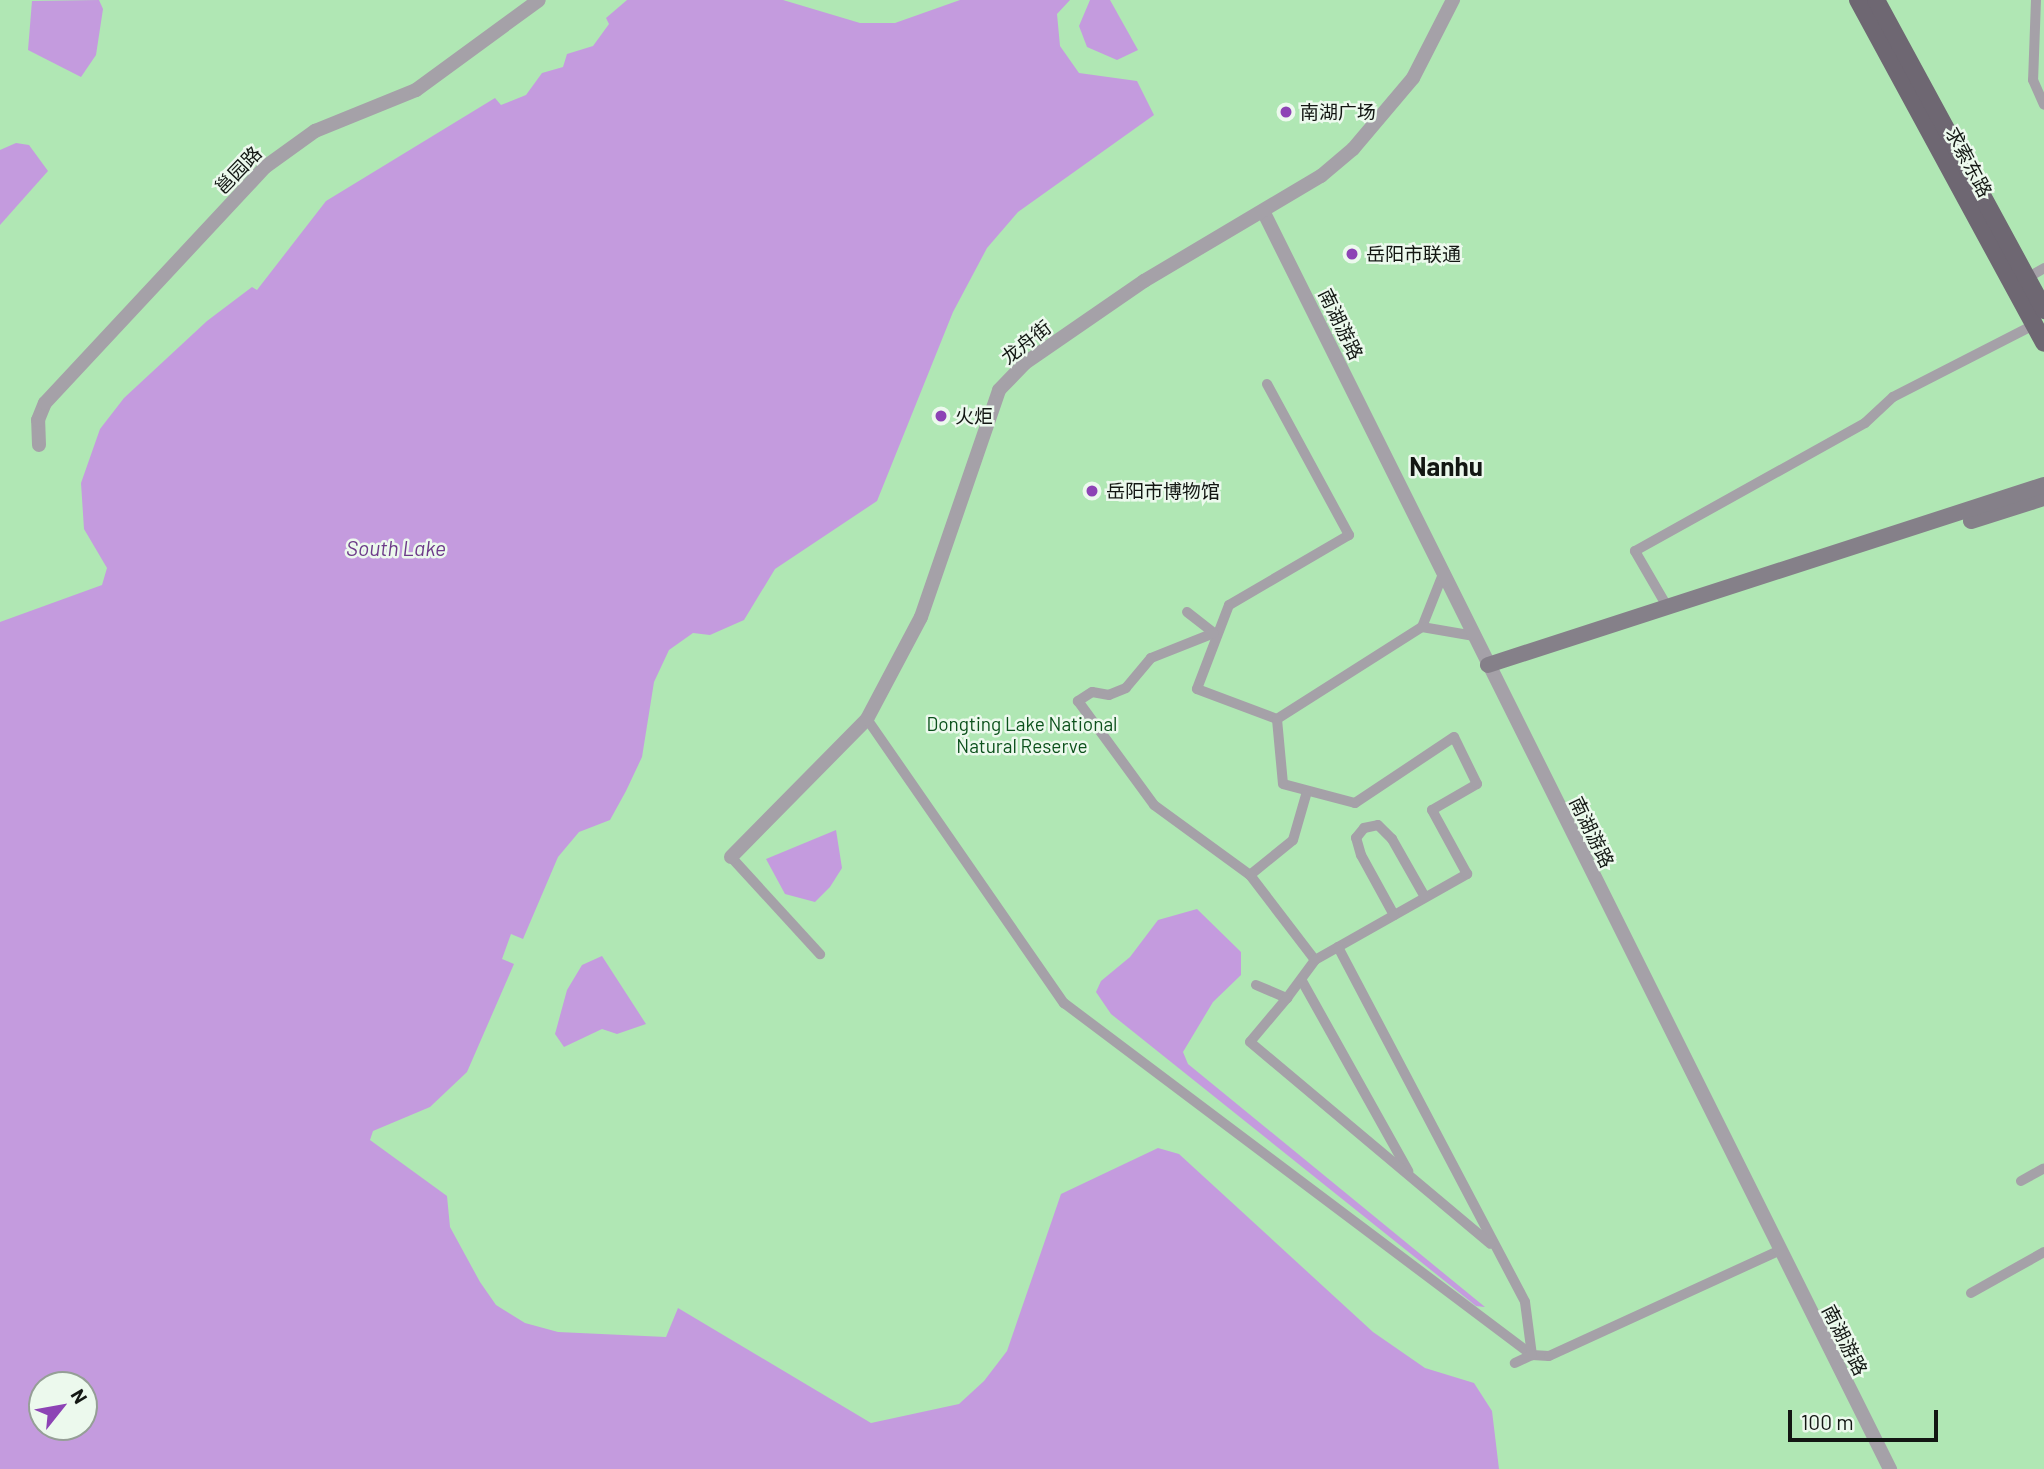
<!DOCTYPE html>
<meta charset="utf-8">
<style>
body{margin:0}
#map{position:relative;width:2044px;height:1469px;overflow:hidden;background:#dfecdf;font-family:Barlow,"Noto Sans SC",sans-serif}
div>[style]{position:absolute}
.green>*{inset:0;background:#b0e7b4}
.water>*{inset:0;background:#c49bde}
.minor>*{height:10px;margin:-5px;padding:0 5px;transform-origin:5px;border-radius:5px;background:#a5a1a8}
.tertiary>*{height:14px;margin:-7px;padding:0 7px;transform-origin:7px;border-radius:7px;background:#a5a1a8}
.secondary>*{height:16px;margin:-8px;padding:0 8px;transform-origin:8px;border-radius:8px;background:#858089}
.primary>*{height:18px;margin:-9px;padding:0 9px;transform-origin:9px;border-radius:9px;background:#6e6772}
.dots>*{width:19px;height:19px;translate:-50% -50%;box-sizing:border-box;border:4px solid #ecf9ed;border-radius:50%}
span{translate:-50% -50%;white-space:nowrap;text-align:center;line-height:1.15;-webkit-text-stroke:5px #ecf9ed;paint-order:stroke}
.poi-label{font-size:19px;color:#131713}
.left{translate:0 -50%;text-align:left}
.street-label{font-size:19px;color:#131713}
.park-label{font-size:19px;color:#0c511c}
.water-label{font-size:21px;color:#6d3a89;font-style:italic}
.district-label{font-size:26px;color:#131713;font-weight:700}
.north{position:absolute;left:28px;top:1371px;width:70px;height:70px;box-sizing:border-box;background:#ecf9ed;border:2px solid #959f96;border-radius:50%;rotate:59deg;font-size:19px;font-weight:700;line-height:28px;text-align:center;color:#131713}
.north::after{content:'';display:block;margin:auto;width:24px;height:32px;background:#8d43b5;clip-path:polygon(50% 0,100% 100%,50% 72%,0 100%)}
.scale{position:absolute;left:1788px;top:1410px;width:150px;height:32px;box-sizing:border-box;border:4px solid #131713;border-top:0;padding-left:9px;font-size:21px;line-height:24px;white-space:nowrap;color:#131713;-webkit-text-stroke:5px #ecf9ed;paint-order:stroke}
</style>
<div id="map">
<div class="green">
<i style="clip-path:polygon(evenodd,0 0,2044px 0,2044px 1469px,0 1469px,0 0,42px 1385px,84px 1385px,84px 1427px,42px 1427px,42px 1385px)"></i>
</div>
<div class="water">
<i style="clip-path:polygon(99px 0,103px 9px,96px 55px,81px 77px,28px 50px,32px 1px)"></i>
<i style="clip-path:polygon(evenodd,627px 0,783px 0,860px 23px,895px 23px,960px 0,1070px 0,1057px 14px,1060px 46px,1079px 73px,1137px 81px,1154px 115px,1018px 212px,987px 248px,953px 312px,877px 501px,775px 569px,744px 620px,710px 635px,693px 633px,669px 650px,654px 682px,642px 757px,626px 791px,610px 820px,579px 832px,558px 857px,523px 939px,511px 934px,502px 959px,514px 964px,467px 1072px,430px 1107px,373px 1131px,370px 1140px,447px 1196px,450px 1227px,480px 1282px,496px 1305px,525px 1323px,558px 1332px,666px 1337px,678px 1308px,871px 1423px,959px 1404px,984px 1381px,1007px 1351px,1061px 1194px,1158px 1148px,1179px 1154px,1373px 1332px,1425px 1368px,1474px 1383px,1492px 1411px,1499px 1469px,0 1469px,0 622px,102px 585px,107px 568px,84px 529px,81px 483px,100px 429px,124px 398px,207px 321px,252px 287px,257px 290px,326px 201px,495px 98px,501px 105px,526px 95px,542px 73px,563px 67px,567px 54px,593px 46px,609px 24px,606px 18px,627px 0,42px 1385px,84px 1385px,84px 1427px,42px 1427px,42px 1385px)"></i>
<i style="clip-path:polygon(1090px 0,1110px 0,1138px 50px,1117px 60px,1087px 47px,1079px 26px)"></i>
<i style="clip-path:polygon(16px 143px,29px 145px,48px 171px,0 225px,0 150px)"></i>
<i style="clip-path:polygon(836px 830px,842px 868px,830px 887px,815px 902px,785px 894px,766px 859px)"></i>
<i style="clip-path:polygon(1197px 909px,1241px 952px,1241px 975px,1213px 1002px,1183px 1052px,1188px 1064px,1485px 1307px,1476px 1306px,1111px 1014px,1096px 992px,1101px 981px,1130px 957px,1158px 920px)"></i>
<i style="clip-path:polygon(602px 956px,646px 1024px,617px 1034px,602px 1029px,564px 1047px,555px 1034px,567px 990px,582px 965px)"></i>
</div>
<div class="minor">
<i style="left:2036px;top:0;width:80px;rotate:92.1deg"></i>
<i style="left:2033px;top:80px;width:27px;rotate:66deg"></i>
<i style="left:2027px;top:278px;width:20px;rotate:-30deg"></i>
<i style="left:1267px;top:384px;width:172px;rotate:61.5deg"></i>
<i style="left:1349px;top:535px;width:139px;rotate:149.7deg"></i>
<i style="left:1229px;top:605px;width:90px;rotate:110.9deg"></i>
<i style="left:1197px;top:689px;width:85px;rotate:20.6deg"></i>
<i style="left:1277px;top:719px;width:172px;rotate:-32.4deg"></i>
<i style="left:1443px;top:574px;width:57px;rotate:111.6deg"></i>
<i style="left:1422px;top:627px;width:53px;rotate:9.8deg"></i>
<i style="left:1668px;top:608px;width:66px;rotate:-120.1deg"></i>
<i style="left:1635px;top:551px;width:263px;rotate:-29.1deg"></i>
<i style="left:1865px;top:423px;width:38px;rotate:-43deg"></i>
<i style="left:1893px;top:397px;width:158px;rotate:-27.1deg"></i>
<i style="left:1187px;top:612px;width:34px;rotate:38deg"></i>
<i style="left:1214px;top:633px;width:68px;rotate:158.4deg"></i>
<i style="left:1151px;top:658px;width:39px;rotate:130deg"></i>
<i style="left:1126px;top:688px;width:18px;rotate:158deg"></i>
<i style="left:1109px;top:695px;width:17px;rotate:-170deg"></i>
<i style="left:1092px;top:692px;width:17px;rotate:147deg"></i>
<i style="left:1078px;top:701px;width:129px;rotate:53.8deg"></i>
<i style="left:1154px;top:805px;width:119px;rotate:36.1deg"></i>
<i style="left:1250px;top:875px;width:107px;rotate:52.6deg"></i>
<i style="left:1315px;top:960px;width:175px;rotate:-29.5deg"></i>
<i style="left:1467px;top:874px;width:73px;rotate:-118.7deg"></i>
<i style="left:1432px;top:810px;width:52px;rotate:-30deg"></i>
<i style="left:1477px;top:784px;width:52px;rotate:-116.1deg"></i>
<i style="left:1454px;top:737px;width:119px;rotate:146.3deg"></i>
<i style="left:1355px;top:803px;width:74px;rotate:-165.2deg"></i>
<i style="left:1283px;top:784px;width:65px;rotate:-95.3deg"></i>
<i style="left:867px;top:719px;width:346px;rotate:55.3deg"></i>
<i style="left:1064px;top:1003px;width:586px;rotate:36.95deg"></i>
<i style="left:1532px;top:1355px;width:17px;rotate:3deg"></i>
<i style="left:1549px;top:1356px;width:252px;rotate:-24.6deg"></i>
<i style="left:731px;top:857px;width:132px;rotate:47.5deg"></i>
<i style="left:1250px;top:875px;width:55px;rotate:-39.1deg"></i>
<i style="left:1293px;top:840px;width:47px;rotate:-73.9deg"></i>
<i style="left:1394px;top:915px;width:68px;rotate:-118.8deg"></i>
<i style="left:1361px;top:855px;width:18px;rotate:-106deg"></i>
<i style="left:1356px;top:838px;width:13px;rotate:-51deg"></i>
<i style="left:1364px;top:828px;width:14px;rotate:-12deg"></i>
<i style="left:1378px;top:825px;width:20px;rotate:45deg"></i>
<i style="left:1392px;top:839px;width:67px;rotate:60.4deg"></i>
<i style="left:1338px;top:947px;width:401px;rotate:62.2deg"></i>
<i style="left:1525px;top:1302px;width:53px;rotate:82.5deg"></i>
<i style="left:1532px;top:1355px;width:19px;rotate:155deg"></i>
<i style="left:1302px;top:981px;width:218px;rotate:60.8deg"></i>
<i style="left:1256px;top:985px;width:34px;rotate:23deg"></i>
<i style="left:1287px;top:998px;width:47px;rotate:-53.6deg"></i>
<i style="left:1287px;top:998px;width:57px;rotate:130.1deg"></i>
<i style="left:1250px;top:1042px;width:314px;rotate:40deg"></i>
<i style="left:2021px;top:1181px;width:26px;rotate:-29deg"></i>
<i style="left:1971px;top:1293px;width:84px;rotate:-29.3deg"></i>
</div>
<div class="tertiary">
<i style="left:1263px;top:211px;width:1406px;rotate:63.51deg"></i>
<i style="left:39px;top:445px;width:25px;rotate:-92deg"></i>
<i style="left:38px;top:420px;width:18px;rotate:-68deg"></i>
<i style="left:45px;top:403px;width:323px;rotate:-47deg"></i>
<i style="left:265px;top:167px;width:62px;rotate:-35.8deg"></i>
<i style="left:315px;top:131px;width:109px;rotate:-22.1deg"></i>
<i style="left:416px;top:90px;width:152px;rotate:-36.2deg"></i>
<i style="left:731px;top:857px;width:194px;rotate:-45.4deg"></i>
<i style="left:867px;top:719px;width:115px;rotate:-62.1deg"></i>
<i style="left:921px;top:617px;width:240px;rotate:-71deg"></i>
<i style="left:999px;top:390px;width:37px;rotate:-46deg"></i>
<i style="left:1025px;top:363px;width:145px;rotate:-34.6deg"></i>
<i style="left:1144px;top:281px;width:206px;rotate:-30.7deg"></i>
<i style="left:1321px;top:176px;width:42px;rotate:-40.2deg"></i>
<i style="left:1353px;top:149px;width:93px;rotate:-49.8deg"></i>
<i style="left:1413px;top:78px;width:88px;rotate:-62.9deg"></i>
</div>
<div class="secondary">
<i style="left:1971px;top:521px;width:77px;rotate:-17.5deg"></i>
<i style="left:1488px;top:665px;width:584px;rotate:-17.94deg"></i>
</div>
<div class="primary">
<i style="left:1858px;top:0;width:390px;rotate:61.5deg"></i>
<i style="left:1876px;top:0;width:353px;rotate:61.5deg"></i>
</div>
<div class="dots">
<i style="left:1286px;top:112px;background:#8d43b5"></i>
<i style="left:1352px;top:254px;background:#8d43b5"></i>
<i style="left:941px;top:416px;background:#8d43b5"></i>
<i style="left:1092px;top:491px;background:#8d43b5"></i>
</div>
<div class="poi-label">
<span class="left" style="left:1300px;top:112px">南湖广场</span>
<span class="left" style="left:1366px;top:254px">岳阳市联通</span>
<span class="left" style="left:955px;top:416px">火炬</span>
<span class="left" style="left:1106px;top:491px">岳阳市博物馆</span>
</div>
<div class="street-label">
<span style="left:1969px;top:162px;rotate:62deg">求索东路</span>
<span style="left:238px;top:170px;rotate:-46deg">邕园路</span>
<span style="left:1341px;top:324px;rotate:64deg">南湖游路</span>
<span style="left:1026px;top:342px;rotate:-38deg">龙舟街</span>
<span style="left:1592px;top:832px;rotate:64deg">南湖游路</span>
<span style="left:1845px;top:1340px;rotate:63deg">南湖游路</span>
</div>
<div class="park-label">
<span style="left:1022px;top:735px">Dongting Lake National<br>Natural Reserve</span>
</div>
<div class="water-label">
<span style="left:396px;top:548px">South Lake</span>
</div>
<div class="district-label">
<span style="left:1446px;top:466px">Nanhu</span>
</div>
<div class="north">N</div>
<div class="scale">100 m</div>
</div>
